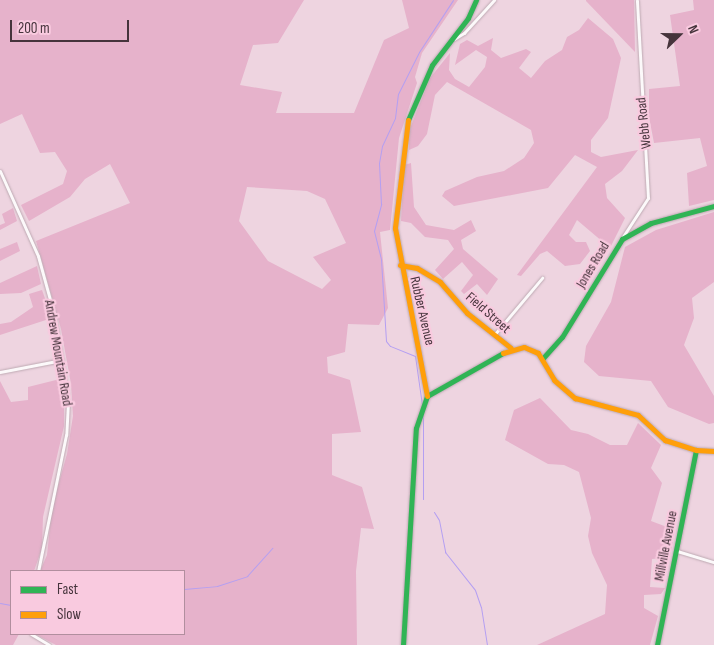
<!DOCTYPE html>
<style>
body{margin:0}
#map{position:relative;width:714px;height:645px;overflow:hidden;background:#eed4e0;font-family:"Sofia Sans Condensed",sans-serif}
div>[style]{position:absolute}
.green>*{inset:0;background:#e6b2cb}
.stream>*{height:1px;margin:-0.5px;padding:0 0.5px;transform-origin:0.5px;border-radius:0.5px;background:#b49ff2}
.roads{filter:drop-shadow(0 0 1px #beaab3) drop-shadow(0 0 1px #beaab3)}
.street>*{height:3px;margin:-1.5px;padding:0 1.5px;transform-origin:1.5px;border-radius:1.5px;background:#fcf9fa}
.fast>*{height:5px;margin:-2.5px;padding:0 2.5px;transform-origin:2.5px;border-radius:2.5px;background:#30b455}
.slow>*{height:5px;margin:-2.5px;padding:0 2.5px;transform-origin:2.5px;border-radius:2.5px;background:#ff9f0a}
span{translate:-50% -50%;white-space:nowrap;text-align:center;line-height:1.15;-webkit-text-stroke:4.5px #f9cadf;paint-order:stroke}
.street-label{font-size:14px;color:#46343c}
.legend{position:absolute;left:10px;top:570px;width:175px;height:65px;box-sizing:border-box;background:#f9cadf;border:1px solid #b18e9e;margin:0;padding:6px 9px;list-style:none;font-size:15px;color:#46343c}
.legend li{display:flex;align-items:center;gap:10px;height:25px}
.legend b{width:25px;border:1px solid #b18e9e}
.north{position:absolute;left:654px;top:10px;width:50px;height:50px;-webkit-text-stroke:4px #f9cadf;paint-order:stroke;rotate:68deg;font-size:14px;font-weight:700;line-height:20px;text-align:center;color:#46343c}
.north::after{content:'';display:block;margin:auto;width:18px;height:22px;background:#46343c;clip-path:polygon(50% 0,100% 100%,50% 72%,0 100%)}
.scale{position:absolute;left:10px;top:20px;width:119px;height:22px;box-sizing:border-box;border:2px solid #46343c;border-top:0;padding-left:6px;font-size:15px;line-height:18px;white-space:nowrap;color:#46343c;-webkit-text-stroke:4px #f9cadf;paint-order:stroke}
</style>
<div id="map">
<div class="green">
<i style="clip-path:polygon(evenodd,0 0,304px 0,278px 43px,253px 45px,240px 85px,282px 92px,276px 113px,354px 113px,384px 40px,409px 28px,402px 0,458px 0,422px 53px,415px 77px,417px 83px,399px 138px,390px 230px,380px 232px,388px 308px,379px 325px,348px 324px,345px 352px,327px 357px,328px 373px,350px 380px,361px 432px,332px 434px,332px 475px,362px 487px,374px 529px,361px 528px,356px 571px,357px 645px,56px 645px,35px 634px,184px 634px,184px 571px,40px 571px,47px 555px,52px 507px,67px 454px,73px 416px,71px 384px,61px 329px,36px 241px,130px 203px,110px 164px,85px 179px,70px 197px,29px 221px,21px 205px,63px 184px,67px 171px,55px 152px,40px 153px,22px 114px,0 124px,0 0,247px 187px,307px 191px,325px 199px,346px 243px,313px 257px,331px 280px,322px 289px,268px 261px,239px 221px,247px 187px)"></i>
<i style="clip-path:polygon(586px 0,634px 0,635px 52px,586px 1px)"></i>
<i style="clip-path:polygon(693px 0,714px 0,714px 200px,689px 206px,687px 173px,707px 166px,700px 138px,654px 143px,649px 117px,649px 89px,680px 86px,670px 15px,694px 10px)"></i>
<i style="clip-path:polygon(588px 18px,613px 39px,621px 58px,608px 118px,591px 140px,591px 152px,601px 157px,638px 150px,622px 171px,605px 184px,607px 198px,625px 218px,610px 248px,577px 220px,569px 235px,576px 242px,586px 242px,590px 251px,580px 264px,565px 266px,547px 251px,540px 254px,521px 276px,517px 275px,597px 167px,575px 155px,548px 188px,454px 206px,442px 196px,445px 191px,477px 177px,504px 171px,524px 158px,534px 143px,531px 130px,447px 82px,435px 95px,427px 134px,418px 146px,409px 150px,409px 131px,430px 78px,450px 53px,449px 70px,455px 79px,469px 87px,485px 67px,487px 57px,476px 50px,455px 65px,460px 44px,467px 40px,478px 46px,493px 38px,491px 50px,501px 58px,526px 49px,531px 52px,519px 68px,531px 78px,545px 61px,562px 50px,567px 37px,579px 30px)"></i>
<i style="clip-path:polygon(411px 163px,414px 207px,426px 225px,454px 230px,471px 220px,476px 231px,461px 240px,463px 249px,498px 279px,487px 295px,477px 284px,464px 294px,461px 291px,473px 275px,462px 262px,443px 279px,435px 270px,454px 249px,448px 240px,425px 237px,411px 223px,401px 221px,404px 165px)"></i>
<i style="clip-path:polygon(13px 208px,17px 221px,0 230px,0 225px,5px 223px,2px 214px)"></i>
<i style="clip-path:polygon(714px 212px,714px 282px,692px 298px,694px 318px,684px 345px,714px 396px,714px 423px,709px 424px,668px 407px,651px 381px,599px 376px,584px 362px,586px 346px,611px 302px,625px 247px,656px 230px)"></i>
<i style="clip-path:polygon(17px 242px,20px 251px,0 261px,0 249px)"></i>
<i style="clip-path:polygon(37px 266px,41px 284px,21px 293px,0 294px,0 283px)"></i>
<i style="clip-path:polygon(42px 290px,52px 318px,0 335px,0 324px,11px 322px,33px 307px,29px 294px)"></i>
<i style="clip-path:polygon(60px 379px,64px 398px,64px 426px,43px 517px,42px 548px,34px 571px,11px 571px,11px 634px,19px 634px,13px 645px,0 645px,0 381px,11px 402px,28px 400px,28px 387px)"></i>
<i style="clip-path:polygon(540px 398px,571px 430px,588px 434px,610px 445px,627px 445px,638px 423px,661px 445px,651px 468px,662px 483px,651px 521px,675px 530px,670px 557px,652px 559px,650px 587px,665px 588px,661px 594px,644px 595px,644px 608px,658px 616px,650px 645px,537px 645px,605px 614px,607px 585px,592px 553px,588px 536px,591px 518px,579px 472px,564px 465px,548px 464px,505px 440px,514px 410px)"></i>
</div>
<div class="stream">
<i style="left:422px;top:405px;width:49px;rotate:-98.1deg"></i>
<i style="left:415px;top:356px;width:27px;rotate:-158deg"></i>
<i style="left:390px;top:346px;width:6px;rotate:-129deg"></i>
<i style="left:386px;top:341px;width:82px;rotate:-93.5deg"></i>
<i style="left:381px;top:259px;width:29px;rotate:-104deg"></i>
<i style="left:374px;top:231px;width:28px;rotate:-75deg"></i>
<i style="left:381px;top:204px;width:41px;rotate:-92.8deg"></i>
<i style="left:379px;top:163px;width:17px;rotate:-80deg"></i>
<i style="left:382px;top:146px;width:31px;rotate:-65deg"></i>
<i style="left:395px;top:118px;width:24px;rotate:-83deg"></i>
<i style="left:398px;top:94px;width:47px;rotate:-63.4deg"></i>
<i style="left:419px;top:52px;width:62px;rotate:-56.8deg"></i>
<i style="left:423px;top:499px;width:87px;rotate:-90deg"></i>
<i style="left:434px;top:512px;width:9px;rotate:58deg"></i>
<i style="left:439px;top:520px;width:33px;rotate:79deg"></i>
<i style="left:445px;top:552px;width:48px;rotate:51.7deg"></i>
<i style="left:475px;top:590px;width:18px;rotate:71deg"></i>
<i style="left:481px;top:607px;width:38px;rotate:81deg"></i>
<i style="left:184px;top:589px;width:33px;rotate:-5deg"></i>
<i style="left:217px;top:586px;width:32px;rotate:-18deg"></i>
<i style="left:247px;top:576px;width:38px;rotate:-48deg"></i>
<i style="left:0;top:603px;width:11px;rotate:10deg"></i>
</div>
<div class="roads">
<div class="street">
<i style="left:454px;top:39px;width:12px;rotate:-31deg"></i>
<i style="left:464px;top:33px;width:45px;rotate:-47.7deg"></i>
<i style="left:0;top:171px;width:93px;rotate:65.9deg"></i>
<i style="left:38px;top:256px;width:60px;rotate:74.6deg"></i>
<i style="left:54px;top:314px;width:89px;rotate:81deg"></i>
<i style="left:68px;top:402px;width:33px;rotate:93deg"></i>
<i style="left:66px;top:435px;width:139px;rotate:101.6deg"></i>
<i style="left:622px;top:238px;width:48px;rotate:-57deg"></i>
<i style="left:648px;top:198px;width:198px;rotate:-93.2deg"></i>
<i style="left:494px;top:335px;width:75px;rotate:-49.9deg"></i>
<i style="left:0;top:372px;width:63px;rotate:-11deg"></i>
<i style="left:677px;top:551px;width:39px;rotate:17deg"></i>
<i style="left:31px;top:634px;width:21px;rotate:31deg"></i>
</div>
<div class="fast">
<i style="left:408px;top:120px;width:60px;rotate:-66.4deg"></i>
<i style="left:432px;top:65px;width:59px;rotate:-52.5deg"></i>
<i style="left:468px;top:18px;width:20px;rotate:-66deg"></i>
<i style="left:543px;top:358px;width:28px;rotate:-48deg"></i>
<i style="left:562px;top:337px;width:115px;rotate:-58.5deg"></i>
<i style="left:622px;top:239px;width:33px;rotate:-29deg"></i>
<i style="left:651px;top:223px;width:65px;rotate:-15.1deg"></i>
<i style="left:403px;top:645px;width:217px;rotate:-86.6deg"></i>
<i style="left:416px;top:428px;width:34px;rotate:-71deg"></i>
<i style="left:427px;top:396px;width:87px;rotate:-29.5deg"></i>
<i style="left:657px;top:645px;width:199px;rotate:-78.7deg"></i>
</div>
<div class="slow">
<i style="left:408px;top:120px;width:109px;rotate:96.9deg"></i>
<i style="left:395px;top:228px;width:171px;rotate:79.2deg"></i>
<i style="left:400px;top:265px;width:17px;rotate:10deg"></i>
<i style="left:417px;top:268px;width:27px;rotate:31deg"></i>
<i style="left:440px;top:282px;width:41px;rotate:48.9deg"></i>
<i style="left:467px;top:313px;width:56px;rotate:38.5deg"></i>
<i style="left:503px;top:353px;width:22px;rotate:-16deg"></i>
<i style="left:524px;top:347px;width:15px;rotate:23deg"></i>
<i style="left:538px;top:353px;width:31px;rotate:59deg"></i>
<i style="left:554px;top:380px;width:28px;rotate:41deg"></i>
<i style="left:575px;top:398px;width:65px;rotate:15.1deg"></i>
<i style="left:638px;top:415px;width:37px;rotate:43deg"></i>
<i style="left:665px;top:440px;width:33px;rotate:18deg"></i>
<i style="left:696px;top:450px;width:18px;rotate:3deg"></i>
</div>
</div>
<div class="street-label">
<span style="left:644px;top:123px;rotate:-96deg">Webb Road</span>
<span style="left:593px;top:265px;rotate:-59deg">Jones Road</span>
<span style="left:422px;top:311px;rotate:77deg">Rubber Avenue</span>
<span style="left:488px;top:313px;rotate:41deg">Field Street</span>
<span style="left:58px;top:353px;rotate:80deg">Andrew Mountain Road</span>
<span style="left:666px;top:546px;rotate:-79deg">Millville Avenue</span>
</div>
<ul class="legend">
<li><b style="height:6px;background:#30b455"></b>Fast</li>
<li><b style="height:6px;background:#ff9f0a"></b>Slow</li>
</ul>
<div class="north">N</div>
<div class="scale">200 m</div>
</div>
